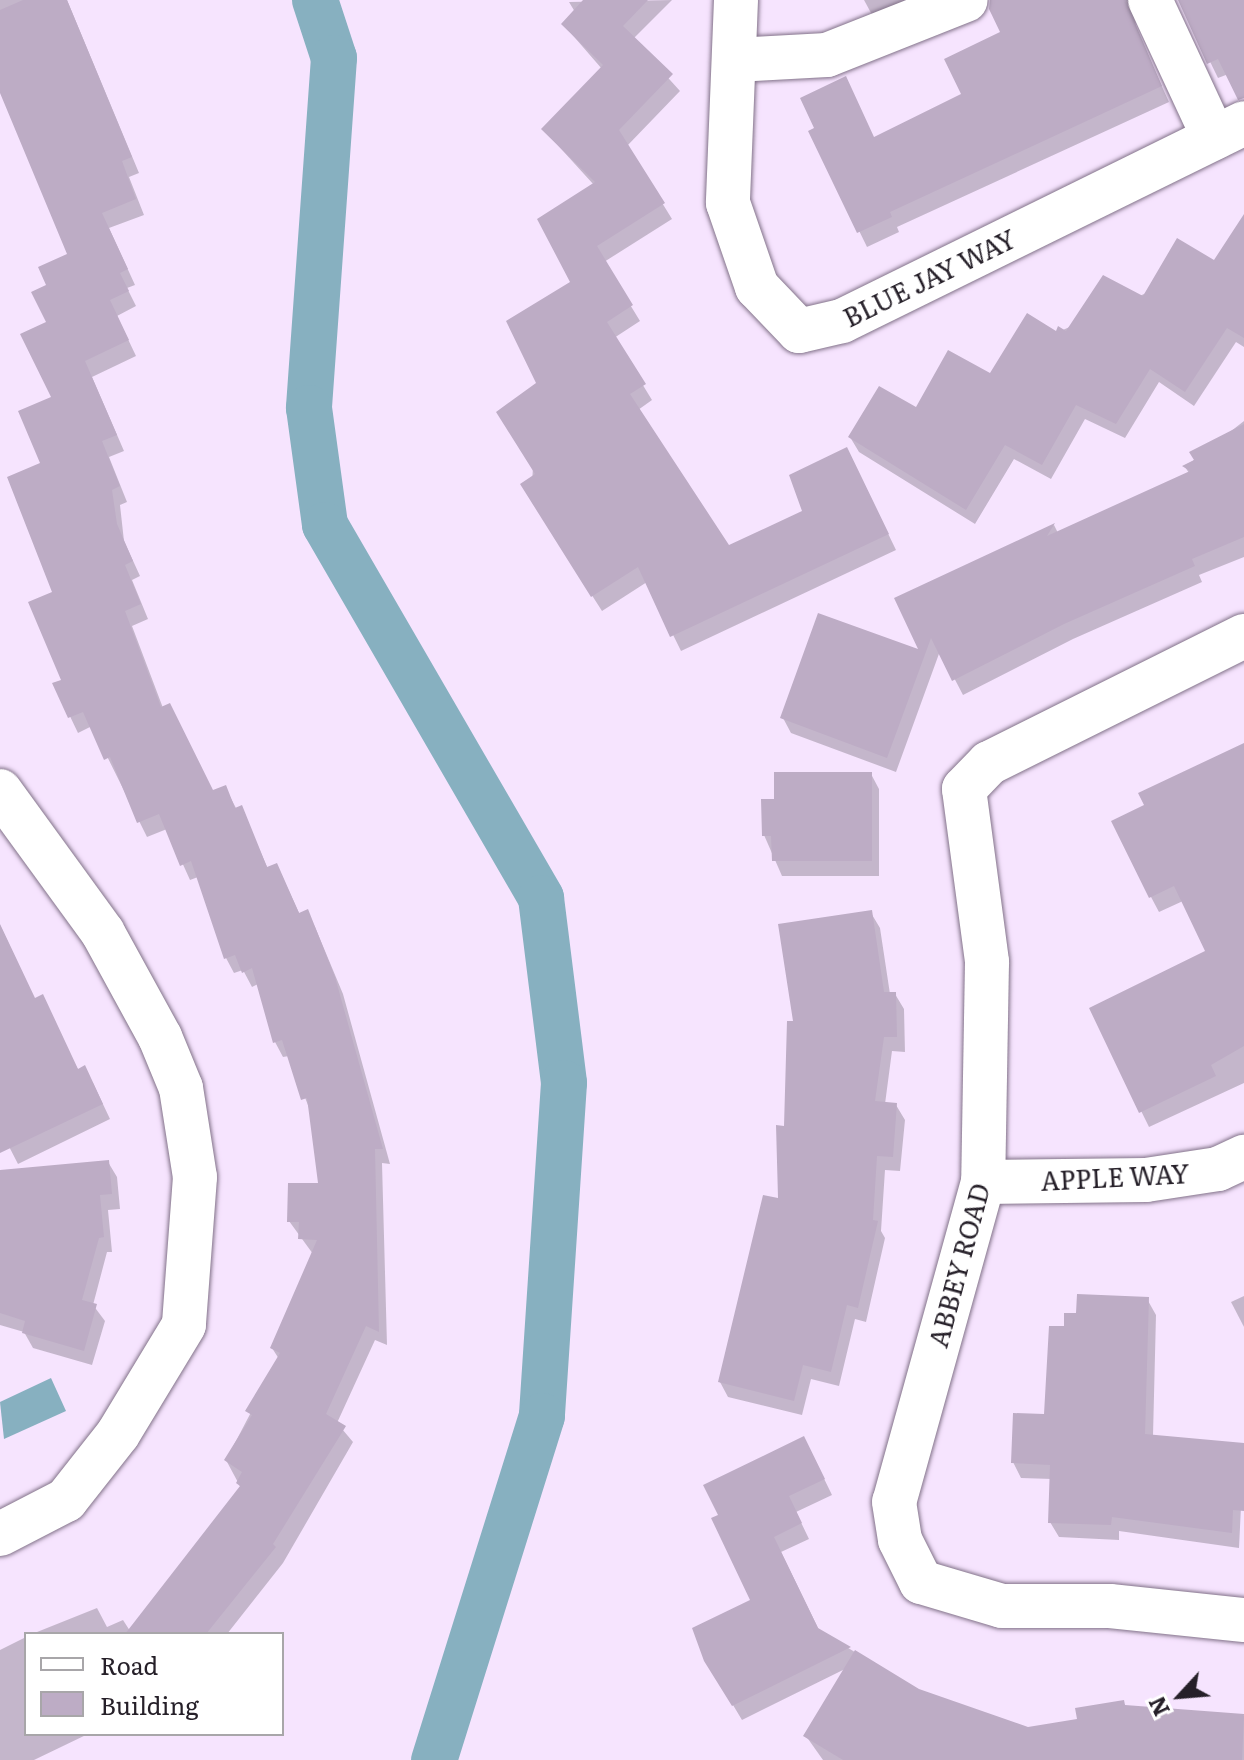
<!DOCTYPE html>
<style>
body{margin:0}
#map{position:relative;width:1244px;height:1760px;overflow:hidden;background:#f6e4fe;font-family:Literata,serif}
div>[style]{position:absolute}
.water>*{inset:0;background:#87b0c0}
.shadow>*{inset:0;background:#0003}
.canal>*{height:46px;margin:-23px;padding:0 23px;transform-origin:23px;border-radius:23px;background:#87b0c0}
.building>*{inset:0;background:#bdacc5}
.roads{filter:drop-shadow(0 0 2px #827289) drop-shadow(0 0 2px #827289)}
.minor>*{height:44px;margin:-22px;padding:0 22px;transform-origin:22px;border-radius:22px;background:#fff}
span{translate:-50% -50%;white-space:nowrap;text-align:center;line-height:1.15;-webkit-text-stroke:6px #fff;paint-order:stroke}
.street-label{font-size:26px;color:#262029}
.legend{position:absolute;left:24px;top:1632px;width:260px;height:104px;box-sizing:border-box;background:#fff;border:2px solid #a8a6a9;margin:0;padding:10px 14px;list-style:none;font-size:24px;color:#262029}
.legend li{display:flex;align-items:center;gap:16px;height:40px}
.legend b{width:40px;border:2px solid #a8a6a9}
.north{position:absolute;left:1140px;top:1656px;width:80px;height:80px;-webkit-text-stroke:6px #fff;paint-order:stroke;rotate:244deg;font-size:22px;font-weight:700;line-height:32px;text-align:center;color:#262029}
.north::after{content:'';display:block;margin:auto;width:28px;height:36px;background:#262029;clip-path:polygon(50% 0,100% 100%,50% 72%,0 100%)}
</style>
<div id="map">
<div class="water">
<i style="clip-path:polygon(51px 1378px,66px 1411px,4px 1439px,0 1402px)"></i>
</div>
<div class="shadow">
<i style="clip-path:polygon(0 0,67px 0,139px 173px,129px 177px,144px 215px,109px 228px,135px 285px,127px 288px,136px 306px,117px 316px,136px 356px,92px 377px,124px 451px,109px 457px,127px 502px,120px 505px,124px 541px,140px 576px,132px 580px,148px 619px,132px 626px,163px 708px,213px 792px,225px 787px,237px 810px,241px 808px,268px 869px,277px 865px,300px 915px,307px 912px,315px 927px,343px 994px,390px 1164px,382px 1163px,387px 1345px,375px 1340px,337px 1423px,353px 1442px,283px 1563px,227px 1634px,164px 1634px,241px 1488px,226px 1460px,279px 1359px,272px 1348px,313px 1254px,289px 1221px,321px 1185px,311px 1113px,289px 1056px,283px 1057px,275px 1042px,258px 984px,252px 987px,243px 970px,234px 973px,226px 958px,198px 877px,190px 880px,167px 829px,147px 837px,92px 726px,78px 733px,55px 685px,64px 681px,42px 464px,54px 398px,49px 286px,69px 255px,0 89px)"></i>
<i style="clip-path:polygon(672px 0,633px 39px,680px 91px,627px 146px,672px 219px,604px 262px,640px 321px,614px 338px,652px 400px,638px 410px,728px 548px,805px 512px,855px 465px,896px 550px,681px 651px,647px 582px,602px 611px,531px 500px,538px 384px,573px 283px,594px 185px,543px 129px,602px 69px,563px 24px,575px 12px,569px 2px)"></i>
<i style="clip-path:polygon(864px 0,929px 0,877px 24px)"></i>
<i style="clip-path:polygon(991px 0,1139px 0,1135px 27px,1169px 102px,897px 227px,899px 232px,867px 247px,811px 132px,875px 139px,964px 95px,1002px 33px)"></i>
<i style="clip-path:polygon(1180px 0,1239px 0,1244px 68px,1218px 78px)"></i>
<i style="clip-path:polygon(1244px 217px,1244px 347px,1236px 342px,1194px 406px,1159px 382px,1125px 438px,1085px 419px,1051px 479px,1014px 459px,975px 524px,859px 452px,850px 437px,991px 376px,1056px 333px,1214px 263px)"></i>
<i style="clip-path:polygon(1244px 421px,1244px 557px,1199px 575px,1202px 582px,1073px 639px,963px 695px,940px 651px,896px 772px,791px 733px,783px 718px,921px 653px,896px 599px,1054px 525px,1058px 533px,1189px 473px,1185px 467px)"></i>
<i style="clip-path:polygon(1244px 744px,1244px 1083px,1149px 1127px,1091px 1009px,1208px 952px,1183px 901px,1159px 912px,1151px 897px,1147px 806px)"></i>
<i style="clip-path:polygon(871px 774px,879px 789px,879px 876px,782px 876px,764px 835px)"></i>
<i style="clip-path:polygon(871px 913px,880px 928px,890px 994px,895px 994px,904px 1009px,905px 1052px,892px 1051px,885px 1104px,896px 1105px,905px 1120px,900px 1171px,885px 1170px,881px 1231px,885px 1238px,866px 1322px,855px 1319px,839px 1386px,811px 1379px,802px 1415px,728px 1397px,720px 1382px,780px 1201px,796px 1023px)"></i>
<i style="clip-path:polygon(0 925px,35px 1000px,79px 1071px,93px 1083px,110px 1119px,18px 1164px,0 1129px)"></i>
<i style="clip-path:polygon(108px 1162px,117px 1177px,120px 1209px,108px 1210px,112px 1252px,107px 1252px,93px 1305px,105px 1321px,92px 1365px,33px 1348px,24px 1332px,0 1325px,0 1172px)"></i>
<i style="clip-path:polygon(1244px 1296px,1244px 1327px,1231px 1302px)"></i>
<i style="clip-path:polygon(1147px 1299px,1156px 1315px,1153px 1436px,1244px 1445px,1239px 1548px,1119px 1531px,1119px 1540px,1059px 1537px,1050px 1522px,1052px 1479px,1021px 1478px,1013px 1462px,1046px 1417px,1066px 1328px,1077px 1316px)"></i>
<i style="clip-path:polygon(812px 1454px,832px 1495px,796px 1512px,809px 1539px,781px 1552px,819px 1630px,1030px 1760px,823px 1760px,806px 1736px,845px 1669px,742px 1720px,706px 1660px,752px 1601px,714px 1519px)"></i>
<i style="clip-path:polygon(97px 1608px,107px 1627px,123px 1620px,132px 1634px,32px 1634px)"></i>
<i style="clip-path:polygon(26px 1637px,26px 1734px,88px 1734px,34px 1760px,0 1760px,0 1650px)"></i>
<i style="clip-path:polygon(1123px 1702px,1126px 1707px,1244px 1716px,1244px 1760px,1046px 1760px,1079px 1721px)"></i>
</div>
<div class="canal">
<i style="left:315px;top:0;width:61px;rotate:71.9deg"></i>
<i style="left:334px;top:58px;width:351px;rotate:94.1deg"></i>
<i style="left:309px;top:408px;width:118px;rotate:82.2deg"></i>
<i style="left:325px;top:525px;width:431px;rotate:59.9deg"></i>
<i style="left:541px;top:898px;width:186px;rotate:82.9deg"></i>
<i style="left:564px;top:1083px;width:334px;rotate:93.8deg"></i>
<i style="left:542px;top:1416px;width:361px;rotate:107.4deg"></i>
</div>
<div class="building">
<i style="clip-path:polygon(23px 0,67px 0,132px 157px,122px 161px,136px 199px,102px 213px,128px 269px,120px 273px,129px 291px,110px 300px,129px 340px,85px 361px,117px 435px,102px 441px,120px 486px,112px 490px,117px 524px,133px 561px,125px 565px,141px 604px,125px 611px,161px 707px,170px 703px,213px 790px,226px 785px,235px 808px,242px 805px,267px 867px,277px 863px,299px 913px,308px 909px,335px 977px,383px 1149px,375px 1149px,379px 1332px,366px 1326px,326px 1414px,346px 1426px,273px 1544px,276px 1547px,206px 1634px,125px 1634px,240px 1486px,236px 1483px,242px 1472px,224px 1460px,252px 1415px,245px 1411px,280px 1353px,270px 1348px,317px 1240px,298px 1239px,299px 1222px,287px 1222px,288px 1183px,318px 1183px,307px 1098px,301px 1100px,282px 1040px,273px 1043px,252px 968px,242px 973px,235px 955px,224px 959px,191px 861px,180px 866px,159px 814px,137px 823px,110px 757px,104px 760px,83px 712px,68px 718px,52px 683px,61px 680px,28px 602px,52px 592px,7px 477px,40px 463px,18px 411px,51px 397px,20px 334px,46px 322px,31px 292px,46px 285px,38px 267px,67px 254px,0 93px,0 10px)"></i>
<i style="clip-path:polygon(583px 0,648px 0,623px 26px,673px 74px,619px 130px,665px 203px,597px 246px,633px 305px,607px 322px,646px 384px,630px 394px,729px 545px,802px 511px,789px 475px,847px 447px,889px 534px,670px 637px,638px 567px,591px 597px,520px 484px,535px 474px,496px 412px,536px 383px,506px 321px,570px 282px,537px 219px,595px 182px,541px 129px,603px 65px,561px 24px)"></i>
<i style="clip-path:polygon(990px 0,1125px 0,1162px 86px,890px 212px,892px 217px,857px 233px,808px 131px,814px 128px,800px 98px,846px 76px,874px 137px,961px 94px,944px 59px,1000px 32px,989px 9px)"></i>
<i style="clip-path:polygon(1178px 0,1244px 0,1244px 98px,1238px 100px,1218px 59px,1207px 64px)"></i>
<i style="clip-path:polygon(1244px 214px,1244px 338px,1227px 328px,1185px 392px,1150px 369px,1116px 424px,1076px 405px,1042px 465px,1005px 445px,966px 510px,848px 437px,879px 386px,916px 407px,948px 350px,990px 373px,1027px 313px,1056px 331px,1058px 326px,1066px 331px,1103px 275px,1143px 296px,1177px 238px,1214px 260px)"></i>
<i style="clip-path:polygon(1244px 424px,1244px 537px,1192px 559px,1195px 566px,1064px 624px,952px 681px,931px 638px,887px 758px,780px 718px,818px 613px,918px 649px,894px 598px,1055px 523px,1047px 536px,1190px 471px,1182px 466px,1194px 460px,1189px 452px)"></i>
<i style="clip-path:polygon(1244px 743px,1244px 1046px,1211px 1065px,1216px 1076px,1139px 1113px,1089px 1008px,1205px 951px,1174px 886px,1149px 898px,1111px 821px,1144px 805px,1138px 793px)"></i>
<i style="clip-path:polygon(774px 772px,872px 772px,872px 861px,772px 861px,771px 836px,762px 836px,761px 799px,774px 799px)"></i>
<i style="clip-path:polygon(872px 910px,884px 992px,896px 992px,897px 1037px,884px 1037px,875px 1101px,897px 1103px,893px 1157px,877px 1156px,873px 1220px,878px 1221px,858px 1308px,847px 1305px,831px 1372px,803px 1365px,794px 1401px,718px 1382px,763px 1195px,778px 1198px,776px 1125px,784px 1126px,787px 1021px,793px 1021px,778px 924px)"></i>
<i style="clip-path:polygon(0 924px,35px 998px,43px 994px,78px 1069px,85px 1065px,103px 1104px,0 1153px)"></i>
<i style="clip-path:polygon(109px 1160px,112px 1194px,100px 1195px,104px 1237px,99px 1238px,82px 1300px,97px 1304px,84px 1351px,22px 1333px,25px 1321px,0 1313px,0 1170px)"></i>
<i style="clip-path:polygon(1077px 1294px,1149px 1297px,1145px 1434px,1244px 1443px,1244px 1511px,1233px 1510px,1232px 1533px,1112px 1517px,1111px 1525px,1048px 1523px,1050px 1465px,1011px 1463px,1013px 1413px,1044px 1414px,1049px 1326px,1064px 1326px,1064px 1313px,1076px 1313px)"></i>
<i style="clip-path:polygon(804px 1436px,825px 1479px,789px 1496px,802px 1523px,774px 1537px,818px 1628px,851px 1647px,732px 1706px,704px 1661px,692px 1628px,750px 1600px,711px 1518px,718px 1515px,703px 1485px)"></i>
<i style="clip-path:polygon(855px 1650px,919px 1689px,1028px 1727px,1077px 1719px,1075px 1708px,1124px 1700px,1125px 1705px,1244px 1714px,1242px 1760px,843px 1760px,803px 1736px)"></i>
</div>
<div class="roads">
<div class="minor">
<i style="left:736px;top:0;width:203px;rotate:92.3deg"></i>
<i style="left:728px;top:203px;width:89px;rotate:71deg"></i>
<i style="left:757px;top:287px;width:61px;rotate:46.3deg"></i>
<i style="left:799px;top:331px;width:44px;rotate:-13.1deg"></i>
<i style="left:842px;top:321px;width:448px;rotate:-26.2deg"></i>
<i style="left:1150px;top:0;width:152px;rotate:65.1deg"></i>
<i style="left:735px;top:60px;width:92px;rotate:-3.1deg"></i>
<i style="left:827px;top:55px;width:149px;rotate:-21.6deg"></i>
<i style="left:1244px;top:636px;width:285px;rotate:153.5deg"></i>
<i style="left:989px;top:763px;width:36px;rotate:134deg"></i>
<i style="left:964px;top:789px;width:175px;rotate:82.4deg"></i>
<i style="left:987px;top:962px;width:220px;rotate:91deg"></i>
<i style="left:983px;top:1182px;width:332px;rotate:105.5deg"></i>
<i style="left:894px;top:1502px;width:38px;rotate:81deg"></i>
<i style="left:900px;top:1540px;width:47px;rotate:63.4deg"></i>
<i style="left:921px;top:1582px;width:84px;rotate:16.5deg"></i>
<i style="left:1002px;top:1606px;width:108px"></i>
<i style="left:1110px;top:1606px;width:135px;rotate:6deg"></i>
<i style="left:0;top:791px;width:175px;rotate:54deg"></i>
<i style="left:103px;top:933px;width:119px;rotate:61.3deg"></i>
<i style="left:160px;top:1037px;width:55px;rotate:67.6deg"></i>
<i style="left:181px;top:1088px;width:90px;rotate:81.1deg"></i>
<i style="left:195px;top:1177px;width:148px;rotate:94.3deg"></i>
<i style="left:184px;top:1325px;width:127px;rotate:121.2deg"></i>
<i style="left:118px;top:1434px;width:84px;rotate:128.2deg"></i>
<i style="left:66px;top:1500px;width:74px;rotate:152.7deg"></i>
<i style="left:983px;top:1182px;width:163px;rotate:-0.7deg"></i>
<i style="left:1146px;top:1180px;width:73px;rotate:-8.7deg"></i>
<i style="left:1218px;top:1169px;width:29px;rotate:-25deg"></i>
</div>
</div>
<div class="street-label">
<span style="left:929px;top:277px;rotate:-26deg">BLUE JAY WAY</span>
<span style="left:1115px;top:1176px;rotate:-3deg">APPLE WAY</span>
<span style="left:958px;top:1265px;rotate:-75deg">ABBEY ROAD</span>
</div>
<ul class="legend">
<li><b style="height:10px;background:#fff"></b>Road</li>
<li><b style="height:22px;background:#bdacc5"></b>Building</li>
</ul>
<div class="north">N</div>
</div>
